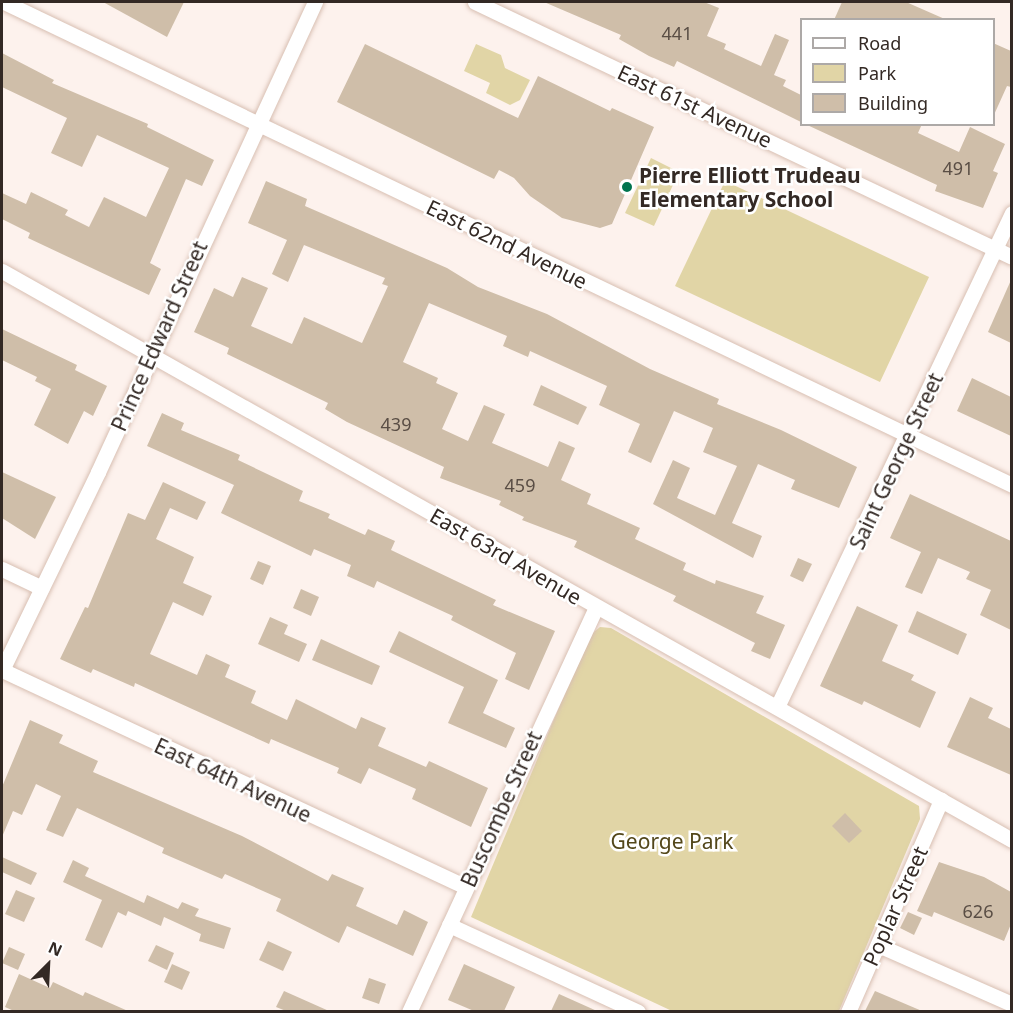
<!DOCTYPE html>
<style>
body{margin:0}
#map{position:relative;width:1013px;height:1013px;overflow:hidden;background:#fdf2ed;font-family:"Noto Sans",sans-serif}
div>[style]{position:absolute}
.green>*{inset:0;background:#e1d5a6}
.building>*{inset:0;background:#cfbea9}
.roads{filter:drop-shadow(0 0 2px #d8bfb2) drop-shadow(0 0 2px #d8bfb2)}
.minor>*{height:15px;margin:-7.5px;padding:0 7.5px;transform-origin:7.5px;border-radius:7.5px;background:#fff}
.dots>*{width:16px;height:16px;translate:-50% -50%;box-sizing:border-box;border:3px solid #fff;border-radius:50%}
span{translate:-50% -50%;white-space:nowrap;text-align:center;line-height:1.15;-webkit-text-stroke:5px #fff;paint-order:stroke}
.number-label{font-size:18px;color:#5a4e45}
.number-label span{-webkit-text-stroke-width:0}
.street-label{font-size:21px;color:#332924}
.poi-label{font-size:21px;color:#332924;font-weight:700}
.left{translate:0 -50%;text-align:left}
.park-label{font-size:21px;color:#53471a}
.frame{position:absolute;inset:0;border:3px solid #332924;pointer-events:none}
.legend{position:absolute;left:800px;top:18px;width:195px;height:108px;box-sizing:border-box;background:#fff;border:2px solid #ada9a7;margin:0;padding:8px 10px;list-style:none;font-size:18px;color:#332924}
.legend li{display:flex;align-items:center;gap:12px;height:30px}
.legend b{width:30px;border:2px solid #ada9a7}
.north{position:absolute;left:18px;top:935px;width:60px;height:60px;-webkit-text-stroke:4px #fff;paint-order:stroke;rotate:24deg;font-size:16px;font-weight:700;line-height:24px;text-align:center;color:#332924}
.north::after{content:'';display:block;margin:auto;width:21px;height:27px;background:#332924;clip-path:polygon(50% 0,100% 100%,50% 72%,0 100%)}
</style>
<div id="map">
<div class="green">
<i style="clip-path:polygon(476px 44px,501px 55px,505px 68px,530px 80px,520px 100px,510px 105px,486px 93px,490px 83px,464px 71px)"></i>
<i style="clip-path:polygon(651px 158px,679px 172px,654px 226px,625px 213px)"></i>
<i style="clip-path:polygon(725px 181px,929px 277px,880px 382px,675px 286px)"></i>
<i style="clip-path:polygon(600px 627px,611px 628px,919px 806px,920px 819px,839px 1011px,672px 1011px,471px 917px,589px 636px)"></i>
</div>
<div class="building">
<i style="clip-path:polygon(103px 2px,184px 2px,167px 37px)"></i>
<i style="clip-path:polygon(544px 2px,704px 2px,719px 8px,707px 36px,726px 44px,724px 49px,761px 66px,775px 34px,789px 40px,774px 75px,786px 80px,783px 86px,801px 95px,801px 122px,677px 61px,674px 67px,649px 56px,619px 39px,621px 35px)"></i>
<i style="clip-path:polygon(842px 2px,906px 2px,947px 20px,834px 20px)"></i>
<i style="clip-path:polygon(993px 43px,1011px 51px,1011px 87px,1007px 86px,993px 117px)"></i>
<i style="clip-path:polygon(365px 44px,518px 118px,538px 76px,610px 111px,612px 108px,654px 127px,612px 224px,600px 228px,562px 218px,530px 196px,514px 178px,499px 170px,494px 179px,337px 102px)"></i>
<i style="clip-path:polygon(2px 53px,54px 80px,52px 83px,148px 124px,147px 127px,214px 160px,202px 186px,186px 179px,150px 263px,161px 269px,149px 295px,28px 238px,30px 233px,2px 219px,2px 193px,26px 204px,31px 192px,68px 210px,65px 215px,89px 227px,104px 197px,146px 217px,169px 168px,97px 135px,82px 167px,51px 153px,67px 118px,2px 87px)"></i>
<i style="clip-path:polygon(805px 124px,922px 124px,918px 133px,959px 152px,970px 127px,1005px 144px,993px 171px,998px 173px,983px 208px,935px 191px,937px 185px)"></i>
<i style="clip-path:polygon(266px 181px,307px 199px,305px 206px,447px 268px,478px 287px,547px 314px,650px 369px,719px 399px,717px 404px,781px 430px,857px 467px,839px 508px,791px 489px,795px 480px,758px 464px,732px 523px,762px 536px,753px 558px,653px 504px,673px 460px,690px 468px,677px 498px,715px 515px,737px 466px,703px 452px,713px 428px,674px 411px,651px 463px,628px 452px,640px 424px,599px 405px,607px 386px,530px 351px,528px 357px,503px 346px,507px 336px,429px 303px,403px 362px,438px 378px,436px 383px,458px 393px,442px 429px,468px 441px,484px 405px,505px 414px,492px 443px,548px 467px,559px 441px,575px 448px,561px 480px,591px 494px,587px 504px,640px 528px,635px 539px,686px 563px,683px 570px,715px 584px,716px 580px,764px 596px,756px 613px,785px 625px,770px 659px,751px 651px,755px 643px,673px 601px,676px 596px,574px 547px,577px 541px,522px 520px,524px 517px,499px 505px,501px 501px,440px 478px,444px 467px,347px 422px,325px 409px,328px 403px,227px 354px,229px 348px,194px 332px,214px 288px,233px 297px,242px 277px,268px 288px,251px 326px,292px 344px,304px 317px,362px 343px,388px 286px,382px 284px,385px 278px,304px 245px,288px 282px,272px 274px,287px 240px,248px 223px)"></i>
<i style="clip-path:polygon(1011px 280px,1011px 343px,988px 332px)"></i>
<i style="clip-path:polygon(2px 329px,77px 365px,75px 370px,107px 386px,93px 416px,84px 411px,68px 444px,34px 425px,51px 389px,35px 381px,37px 377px,2px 360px)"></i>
<i style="clip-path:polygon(972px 378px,1011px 397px,1011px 436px,957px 411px)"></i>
<i style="clip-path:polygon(541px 385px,587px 407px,578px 425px,533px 405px)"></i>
<i style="clip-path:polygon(162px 413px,184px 423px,181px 430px,240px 455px,238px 460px,303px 491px,299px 501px,330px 514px,328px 518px,365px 535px,368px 529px,395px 541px,391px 550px,496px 600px,493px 605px,555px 631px,529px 690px,505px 679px,516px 653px,451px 620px,453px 616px,377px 581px,374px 588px,347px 576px,351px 565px,314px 549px,311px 556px,221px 513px,234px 485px,147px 446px)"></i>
<i style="clip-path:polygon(2px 472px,56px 497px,35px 539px,2px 518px)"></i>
<i style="clip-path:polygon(163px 482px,206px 502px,197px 520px,170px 508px,156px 539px,194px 557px,183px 583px,212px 596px,203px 616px,173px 602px,150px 654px,197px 675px,206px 654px,230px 665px,225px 677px,256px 691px,251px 703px,287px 720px,296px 699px,356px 729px,361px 717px,386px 728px,378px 746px,426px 767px,429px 761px,488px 788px,471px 827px,412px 799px,416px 789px,369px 768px,361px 784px,337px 773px,339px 768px,271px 739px,269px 744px,135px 683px,134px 687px,93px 669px,91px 673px,60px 659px,85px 607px,88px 608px,128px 513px,145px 520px)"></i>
<i style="clip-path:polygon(910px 494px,1011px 541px,1011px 630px,980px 615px,991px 590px,966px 579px,970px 572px,938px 558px,922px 594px,905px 587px,921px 552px,890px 538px)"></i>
<i style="clip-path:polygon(798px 558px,812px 564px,803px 582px,790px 576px)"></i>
<i style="clip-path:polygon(258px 561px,271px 566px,263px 585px,250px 579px)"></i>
<i style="clip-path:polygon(301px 589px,319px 597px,311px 616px,293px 608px)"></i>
<i style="clip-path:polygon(857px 606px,898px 625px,882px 661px,914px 675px,911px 680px,936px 692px,920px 728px,864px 701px,862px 705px,820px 686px)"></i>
<i style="clip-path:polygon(917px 611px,967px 634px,958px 655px,908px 632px)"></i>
<i style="clip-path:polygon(270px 617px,288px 625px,284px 634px,307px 644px,299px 662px,258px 644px)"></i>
<i style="clip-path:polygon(399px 631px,498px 680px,483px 713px,515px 728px,506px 748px,448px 723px,464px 687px,389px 652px)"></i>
<i style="clip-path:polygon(321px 639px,380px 666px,372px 685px,312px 660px)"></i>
<i style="clip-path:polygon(970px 697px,993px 708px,988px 718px,1011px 729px,1011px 775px,947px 747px)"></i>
<i style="clip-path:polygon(30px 720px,63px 735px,59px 743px,98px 761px,93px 772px,242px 836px,328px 881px,332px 874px,364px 888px,356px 906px,397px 925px,404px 910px,428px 922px,413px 956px,347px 926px,339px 943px,276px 911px,281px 899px,225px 874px,222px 879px,162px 853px,164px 848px,77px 808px,63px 837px,46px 830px,61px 796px,36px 784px,22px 815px,13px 811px,2px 837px,2px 787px)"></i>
<i style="clip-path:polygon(845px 813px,862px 831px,849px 843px,832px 826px)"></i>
<i style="clip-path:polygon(2px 857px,37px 873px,31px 885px,2px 872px)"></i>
<i style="clip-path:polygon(73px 860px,89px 868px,85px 876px,144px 903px,147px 895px,178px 909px,182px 902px,199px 909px,195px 916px,231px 928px,224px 949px,199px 941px,201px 934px,164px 917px,161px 926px,128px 911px,126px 916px,118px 912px,102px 948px,85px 940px,102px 900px,63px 882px)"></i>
<i style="clip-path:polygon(939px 862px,984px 877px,1011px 892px,1011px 924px,1004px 941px,934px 912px,932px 917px,917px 911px)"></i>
<i style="clip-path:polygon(16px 890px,35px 898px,24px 922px,5px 914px)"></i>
<i style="clip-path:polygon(908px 912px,922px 918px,914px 935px,900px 928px)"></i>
<i style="clip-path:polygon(268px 941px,292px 952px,283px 971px,259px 960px)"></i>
<i style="clip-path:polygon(156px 945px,174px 953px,167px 970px,148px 961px)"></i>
<i style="clip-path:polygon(9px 947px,25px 954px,18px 970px,2px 963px)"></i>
<i style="clip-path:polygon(172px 964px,190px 972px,182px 990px,164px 982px)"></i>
<i style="clip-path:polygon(464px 964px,515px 987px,504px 1011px,474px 1011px,448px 1000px)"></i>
<i style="clip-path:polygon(19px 974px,50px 988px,53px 982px,83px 996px,85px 992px,128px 1011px,14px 1011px,5px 1007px)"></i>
<i style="clip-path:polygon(369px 978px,386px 984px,379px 1004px,362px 998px)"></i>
<i style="clip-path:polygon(284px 991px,329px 1011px,286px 1011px,276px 1007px)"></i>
<i style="clip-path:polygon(875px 991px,922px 1011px,865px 1011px)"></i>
<i style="clip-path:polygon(559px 994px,597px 1011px,551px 1011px)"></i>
</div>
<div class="roads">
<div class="minor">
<i style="left:4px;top:2px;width:1118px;rotate:25.6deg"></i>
<i style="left:475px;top:2px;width:594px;rotate:25.4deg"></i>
<i style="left:2px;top:271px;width:1159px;rotate:29.4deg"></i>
<i style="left:2px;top:569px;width:44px;rotate:25.4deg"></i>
<i style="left:2px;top:670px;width:220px;rotate:-64.1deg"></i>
<i style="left:98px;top:472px;width:518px;rotate:-65.22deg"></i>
<i style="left:2px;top:670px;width:512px;rotate:25.06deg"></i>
<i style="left:777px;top:707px;width:547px;rotate:-64.56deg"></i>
<i style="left:449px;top:925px;width:208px;rotate:24.7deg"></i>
<i style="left:878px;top:945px;width:146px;rotate:23.8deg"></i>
<i style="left:409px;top:1012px;width:446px;rotate:-65.2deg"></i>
<i style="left:848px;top:1012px;width:232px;rotate:-66.3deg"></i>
</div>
</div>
<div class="dots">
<i style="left:627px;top:187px;background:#00734d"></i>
</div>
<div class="number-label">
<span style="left:677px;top:33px">441</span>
<span style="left:958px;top:168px">491</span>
<span style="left:396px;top:424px">439</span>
<span style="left:520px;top:485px">459</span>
<span style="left:978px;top:911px">626</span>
</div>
<div class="street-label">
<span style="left:695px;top:106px;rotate:25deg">East 61st Avenue</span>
<span style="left:507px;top:244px;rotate:26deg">East 62nd Avenue</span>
<span style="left:159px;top:336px;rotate:-66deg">Prince Edward Street</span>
<span style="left:896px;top:461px;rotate:-65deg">Saint George Street</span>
<span style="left:506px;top:556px;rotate:30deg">East 63rd Avenue</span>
<span style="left:233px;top:780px;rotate:25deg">East 64th Avenue</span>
<span style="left:501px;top:809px;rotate:-66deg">Buscombe Street</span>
<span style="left:895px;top:906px;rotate:-66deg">Poplar Street</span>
</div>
<div class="poi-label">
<span class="left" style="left:639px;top:187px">Pierre Elliott Trudeau<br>Elementary School</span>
</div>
<div class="park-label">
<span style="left:672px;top:841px">George Park</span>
</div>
<div class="frame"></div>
<ul class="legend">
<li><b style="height:8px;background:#fff"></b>Road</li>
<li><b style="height:16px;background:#e1d5a6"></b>Park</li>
<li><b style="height:16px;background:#cfbea9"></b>Building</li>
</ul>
<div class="north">N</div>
</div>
